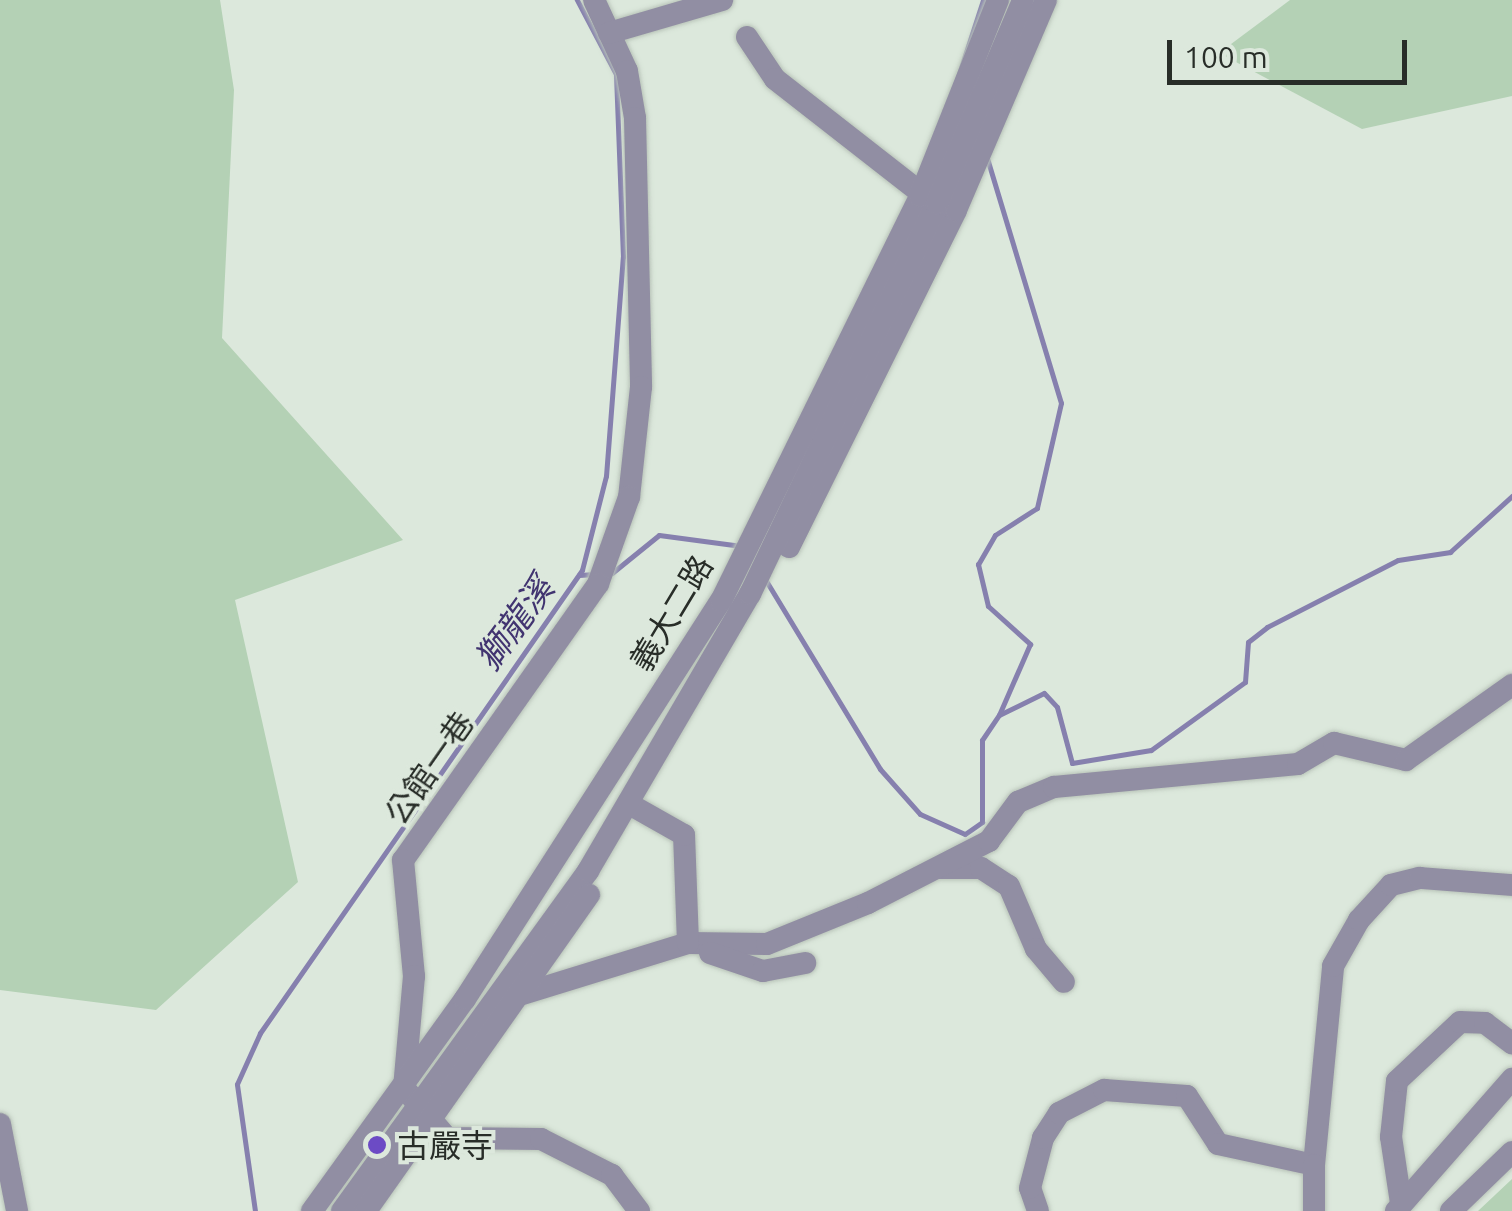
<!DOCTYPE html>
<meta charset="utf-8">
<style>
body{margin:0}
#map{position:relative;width:1512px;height:1211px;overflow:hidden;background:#dce8dc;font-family:Ubuntu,"Noto Sans TC",sans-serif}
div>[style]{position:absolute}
.green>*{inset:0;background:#b4d1b5}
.stream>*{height:5px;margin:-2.5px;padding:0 2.5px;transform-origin:2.5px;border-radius:2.5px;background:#8680ae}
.roads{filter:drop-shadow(0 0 2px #b8c3b8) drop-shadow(0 0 2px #b8c3b8)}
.minor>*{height:22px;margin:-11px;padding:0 11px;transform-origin:11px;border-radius:11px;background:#918ea3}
.dots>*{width:28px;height:28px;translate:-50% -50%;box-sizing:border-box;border:5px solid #dce8dc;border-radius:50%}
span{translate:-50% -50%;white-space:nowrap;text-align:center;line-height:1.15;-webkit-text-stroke:8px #dce8dc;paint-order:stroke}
.street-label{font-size:32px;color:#282d28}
.poi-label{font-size:32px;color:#282d28}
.left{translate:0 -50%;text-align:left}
.water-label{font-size:35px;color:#413470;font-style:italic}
.scale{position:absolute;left:1167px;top:40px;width:240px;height:45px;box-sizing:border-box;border:5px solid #282d28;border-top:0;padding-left:12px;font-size:30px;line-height:35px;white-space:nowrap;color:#282d28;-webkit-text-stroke:8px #dce8dc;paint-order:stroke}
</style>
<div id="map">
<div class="green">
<i style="clip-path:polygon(0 0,220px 0,234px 90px,222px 338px,403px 540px,235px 600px,298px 882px,156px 1010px,0 990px)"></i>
<i style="clip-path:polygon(1290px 0,1512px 0,1512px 96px,1362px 129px,1219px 53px)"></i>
<i style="clip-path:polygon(1512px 1179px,1512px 1211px,1478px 1211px)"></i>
</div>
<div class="stream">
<i style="left:958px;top:77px;width:81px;rotate:-72deg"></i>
<i style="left:987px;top:158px;width:256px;rotate:73.2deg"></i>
<i style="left:1061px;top:403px;width:108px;rotate:102.9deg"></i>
<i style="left:1037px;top:508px;width:50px;rotate:147.3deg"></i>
<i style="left:995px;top:535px;width:34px;rotate:120deg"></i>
<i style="left:978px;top:564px;width:43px;rotate:76.6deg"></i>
<i style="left:988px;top:606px;width:57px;rotate:42.1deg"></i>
<i style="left:1030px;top:644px;width:77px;rotate:113.6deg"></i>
<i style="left:612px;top:573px;width:60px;rotate:-39deg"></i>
<i style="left:659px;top:535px;width:83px;rotate:7.6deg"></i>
<i style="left:579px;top:575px;width:17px;rotate:-3deg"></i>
<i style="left:765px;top:579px;width:222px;rotate:58.8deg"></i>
<i style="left:880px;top:769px;width:60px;rotate:48.4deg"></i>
<i style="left:920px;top:814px;width:49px;rotate:24deg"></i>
<i style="left:965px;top:834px;width:21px;rotate:-35deg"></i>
<i style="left:982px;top:822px;width:82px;rotate:-90deg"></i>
<i style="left:982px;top:740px;width:30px;rotate:-56deg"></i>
<i style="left:999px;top:715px;width:50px;rotate:-26.1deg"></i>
<i style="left:1044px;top:693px;width:19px;rotate:47deg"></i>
<i style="left:1057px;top:707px;width:58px;rotate:75deg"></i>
<i style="left:1072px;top:763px;width:80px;rotate:-9.3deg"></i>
<i style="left:1151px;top:750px;width:116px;rotate:-35.9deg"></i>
<i style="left:1245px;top:682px;width:40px;rotate:-85.7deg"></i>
<i style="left:1248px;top:642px;width:24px;rotate:-38deg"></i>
<i style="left:1267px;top:627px;width:147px;rotate:-27.1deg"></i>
<i style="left:1398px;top:560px;width:53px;rotate:-8.7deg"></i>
<i style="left:1450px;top:552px;width:84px;rotate:-42.1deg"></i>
<i style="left:255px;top:1211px;width:128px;rotate:-98.1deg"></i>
<i style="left:237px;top:1084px;width:56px;rotate:-65.7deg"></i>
<i style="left:260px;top:1033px;width:564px;rotate:-55.18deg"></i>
<i style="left:582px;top:570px;width:97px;rotate:-75.7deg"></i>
<i style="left:606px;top:476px;width:220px;rotate:-85.6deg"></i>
<i style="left:623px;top:257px;width:183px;rotate:-92.2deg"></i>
<i style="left:616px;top:74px;width:84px;rotate:-117.8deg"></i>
</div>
<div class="roads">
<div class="minor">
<i style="left:594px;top:0;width:78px;rotate:65.1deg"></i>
<i style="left:627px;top:71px;width:48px;rotate:80.3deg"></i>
<i style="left:635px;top:118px;width:269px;rotate:88.7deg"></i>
<i style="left:641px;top:387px;width:111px;rotate:96.2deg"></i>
<i style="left:629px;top:497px;width:92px;rotate:109.6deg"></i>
<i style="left:598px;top:584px;width:338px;rotate:125.2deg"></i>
<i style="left:403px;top:860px;width:117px;rotate:84.6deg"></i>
<i style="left:414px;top:976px;width:112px;rotate:95.1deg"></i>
<i style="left:404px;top:1088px;width:66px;rotate:49.3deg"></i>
<i style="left:447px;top:1138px;width:94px;rotate:0.6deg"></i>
<i style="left:541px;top:1139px;width:80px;rotate:26.9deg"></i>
<i style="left:612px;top:1175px;width:45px;rotate:53.1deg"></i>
<i style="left:609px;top:33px;width:118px;rotate:-16.3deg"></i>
<i style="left:747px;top:37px;width:50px;rotate:56.3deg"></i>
<i style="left:775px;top:79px;width:197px;rotate:38deg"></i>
<i style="left:789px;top:547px;width:376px;rotate:-63.6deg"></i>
<i style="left:956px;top:210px;width:228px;rotate:-66.8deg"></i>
<i style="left:939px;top:868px;width:42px"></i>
<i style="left:981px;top:868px;width:33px;rotate:33deg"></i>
<i style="left:1009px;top:886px;width:69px;rotate:66.8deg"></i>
<i style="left:1036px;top:949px;width:43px;rotate:49.7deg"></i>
<i style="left:688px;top:943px;width:79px;rotate:0.7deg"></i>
<i style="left:767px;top:944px;width:109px;rotate:-22.1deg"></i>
<i style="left:868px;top:903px;width:136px;rotate:-27.1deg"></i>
<i style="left:989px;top:841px;width:49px;rotate:-53.4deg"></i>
<i style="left:1018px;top:802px;width:39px;rotate:-23deg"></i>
<i style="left:1054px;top:787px;width:245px;rotate:-5.4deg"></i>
<i style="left:1298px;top:764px;width:42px;rotate:-30.3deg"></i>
<i style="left:1334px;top:743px;width:74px;rotate:13.3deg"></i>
<i style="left:1406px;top:760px;width:130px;rotate:-35.3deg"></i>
<i style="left:710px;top:953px;width:56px;rotate:18.8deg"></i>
<i style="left:763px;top:971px;width:43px;rotate:-10.8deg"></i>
<i style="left:516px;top:996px;width:180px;rotate:-17.1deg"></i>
<i style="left:688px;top:943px;width:108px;rotate:-92.1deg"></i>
<i style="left:684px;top:835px;width:61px;rotate:-150.5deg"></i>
<i style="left:0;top:1124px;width:89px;rotate:78.9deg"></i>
<i style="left:1314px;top:1165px;width:200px;rotate:-84.5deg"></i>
<i style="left:1333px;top:966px;width:53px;rotate:-60.5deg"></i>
<i style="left:1359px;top:920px;width:47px;rotate:-47.6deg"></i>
<i style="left:1391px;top:885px;width:30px;rotate:-14deg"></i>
<i style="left:1420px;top:878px;width:92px;rotate:4.4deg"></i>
<i style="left:1401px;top:1203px;width:67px;rotate:-98.6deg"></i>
<i style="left:1391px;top:1137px;width:56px;rotate:-83.9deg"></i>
<i style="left:1397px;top:1081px;width:86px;rotate:-43.1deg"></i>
<i style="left:1460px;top:1022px;width:25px;rotate:2deg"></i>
<i style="left:1485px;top:1023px;width:34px;rotate:37deg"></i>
<i style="left:312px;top:1211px;width:261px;rotate:-54.2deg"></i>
<i style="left:465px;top:999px;width:473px;rotate:-57.3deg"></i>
<i style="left:721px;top:601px;width:451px;rotate:-63.8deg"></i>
<i style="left:920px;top:196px;width:211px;rotate:-68.3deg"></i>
<i style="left:342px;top:1211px;width:420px;rotate:-54.1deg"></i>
<i style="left:588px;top:871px;width:321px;rotate:-59.7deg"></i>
<i style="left:750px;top:594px;width:433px;rotate:-64.4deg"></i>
<i style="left:937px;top:203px;width:220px;rotate:-67deg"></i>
<i style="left:366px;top:1211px;width:387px;rotate:-54.8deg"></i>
<i style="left:1038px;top:1211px;width:24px;rotate:-109deg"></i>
<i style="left:1030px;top:1188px;width:52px;rotate:-75.4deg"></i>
<i style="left:1043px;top:1138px;width:30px;rotate:-57deg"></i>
<i style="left:1059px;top:1113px;width:51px;rotate:-27.1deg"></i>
<i style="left:1104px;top:1090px;width:83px;rotate:4.1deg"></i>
<i style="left:1187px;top:1096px;width:57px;rotate:57.1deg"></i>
<i style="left:1218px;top:1144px;width:98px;rotate:12.3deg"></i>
<i style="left:1314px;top:1165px;width:46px;rotate:90deg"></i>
<i style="left:1396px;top:1211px;width:176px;rotate:-48.7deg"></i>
<i style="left:1451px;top:1211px;width:85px;rotate:-44deg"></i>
</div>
</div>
<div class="dots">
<i style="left:377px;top:1145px;background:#6c4bc5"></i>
</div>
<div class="street-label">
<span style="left:671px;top:613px;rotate:-59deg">義大二路</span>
<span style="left:429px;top:768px;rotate:-55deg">公館一巷</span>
</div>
<div class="poi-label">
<span class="left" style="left:397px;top:1145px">古嚴寺</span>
</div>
<div class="water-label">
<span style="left:514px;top:623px;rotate:-54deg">獅龍溪</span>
</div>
<div class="scale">100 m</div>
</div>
